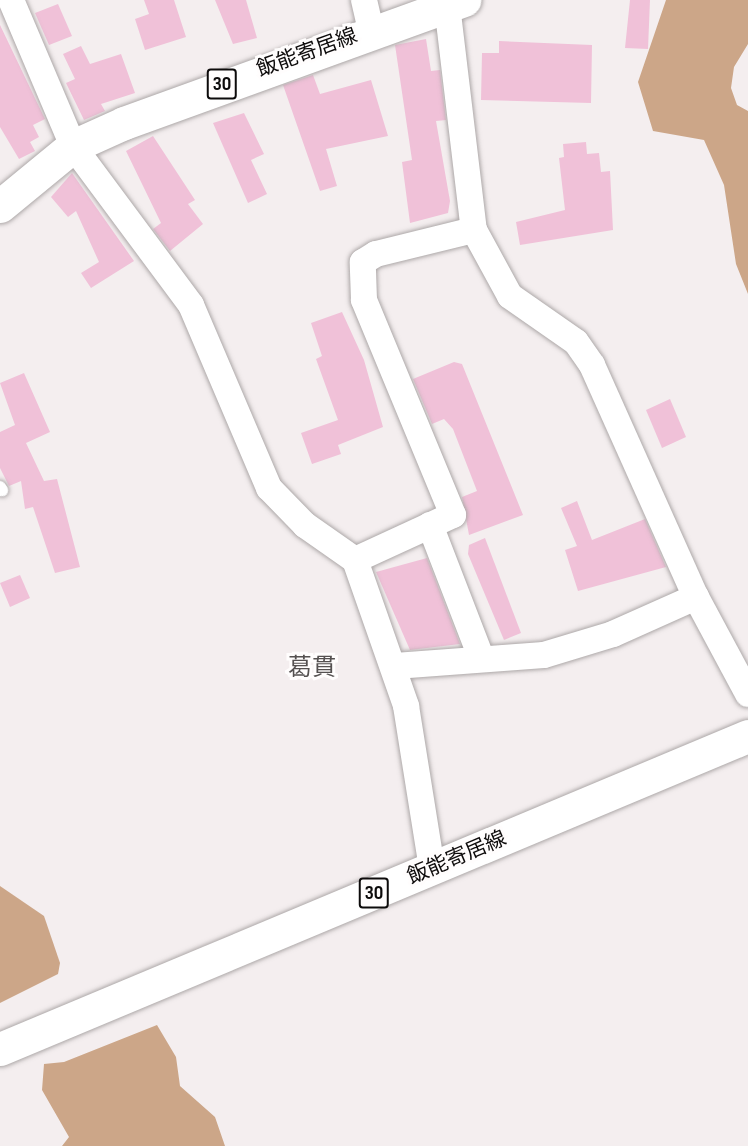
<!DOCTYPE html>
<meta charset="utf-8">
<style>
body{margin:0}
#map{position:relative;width:748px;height:1146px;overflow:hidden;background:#f4eeef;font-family:"Sofia Sans Condensed","Noto Sans JP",sans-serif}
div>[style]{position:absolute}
.forest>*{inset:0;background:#cca688}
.building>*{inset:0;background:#f0c1d8}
.roads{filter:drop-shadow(0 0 2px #ada8a8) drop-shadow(0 0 2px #ada8a8)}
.lane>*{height:12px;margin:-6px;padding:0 6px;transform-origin:6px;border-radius:6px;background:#fff}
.street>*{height:26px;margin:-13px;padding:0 13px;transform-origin:13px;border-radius:13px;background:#fff}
.primary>*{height:33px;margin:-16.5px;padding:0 16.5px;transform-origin:16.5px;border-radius:16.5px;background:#fff}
span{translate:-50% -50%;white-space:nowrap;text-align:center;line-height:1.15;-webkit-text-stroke:6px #fffdfd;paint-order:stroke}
.shield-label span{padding:2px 4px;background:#fffdfd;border:2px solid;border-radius:4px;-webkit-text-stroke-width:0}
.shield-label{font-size:20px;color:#0d0b0b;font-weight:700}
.street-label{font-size:21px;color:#0d0b0b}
.quarter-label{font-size:24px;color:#555151}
</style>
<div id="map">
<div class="forest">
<i style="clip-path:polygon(666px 0,748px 0,748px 44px,734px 67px,731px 88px,737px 105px,748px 111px,748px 294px,736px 264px,724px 185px,704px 140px,653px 131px,638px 82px)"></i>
<i style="clip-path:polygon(0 886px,44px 916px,60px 963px,58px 974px,0 1003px)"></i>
<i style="clip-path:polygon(157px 1025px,176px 1057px,180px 1086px,215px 1117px,225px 1146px,62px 1146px,69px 1137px,42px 1090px,44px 1064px,64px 1062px)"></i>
</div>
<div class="building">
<i style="clip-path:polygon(144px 0,174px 0,186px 37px,145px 50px,135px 19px,149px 14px)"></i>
<i style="clip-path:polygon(215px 0,246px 0,257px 38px,233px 44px)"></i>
<i style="clip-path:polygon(630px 0,650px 0,648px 49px,625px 48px)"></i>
<i style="clip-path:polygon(58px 4px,72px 36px,49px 45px,35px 13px)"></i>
<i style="clip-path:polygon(0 25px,45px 119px,33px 125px,39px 137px,30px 142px,35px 151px,19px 159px,0 127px)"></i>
<i style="clip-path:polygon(426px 39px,431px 71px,440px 70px,446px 120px,436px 121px,450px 201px,448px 213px,410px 223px,402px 162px,412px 160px,395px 45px)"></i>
<i style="clip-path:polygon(499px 41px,592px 45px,591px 103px,481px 100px,482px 53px,499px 53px)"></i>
<i style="clip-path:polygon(81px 46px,90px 64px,121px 54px,135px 93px,101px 104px,105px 111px,84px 120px,66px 83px,75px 79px,63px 54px)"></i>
<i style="clip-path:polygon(313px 75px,320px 94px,371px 80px,388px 136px,326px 149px,337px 186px,320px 191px,283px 85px)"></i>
<i style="clip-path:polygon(244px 113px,264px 154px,251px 160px,267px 194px,248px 203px,213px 123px)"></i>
<i style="clip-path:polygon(153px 136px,195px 200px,188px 204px,203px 224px,170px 251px,153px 229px,161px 223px,126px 151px)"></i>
<i style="clip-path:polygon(586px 142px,587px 154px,599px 153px,601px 172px,610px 171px,613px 230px,520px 245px,516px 222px,565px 210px,559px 158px,564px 157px,563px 144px)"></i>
<i style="clip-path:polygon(72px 173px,134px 261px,91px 288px,81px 273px,99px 262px,76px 211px,68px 217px,51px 197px)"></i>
<i style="clip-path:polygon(342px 312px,364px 360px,383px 427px,338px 445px,341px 454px,312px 464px,301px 433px,338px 420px,316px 359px,322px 356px,311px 323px)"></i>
<i style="clip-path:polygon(454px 362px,462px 364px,523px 515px,469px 535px,462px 497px,477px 491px,453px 429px,444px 419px,432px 424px,413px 379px)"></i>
<i style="clip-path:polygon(24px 373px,50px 432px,26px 443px,44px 481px,57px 479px,80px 567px,55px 573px,33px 507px,25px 509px,21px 481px,9px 486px,0 468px,0 432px,15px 425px,0 383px)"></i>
<i style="clip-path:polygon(670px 399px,686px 437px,662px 448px,646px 410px)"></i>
<i style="clip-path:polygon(577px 501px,592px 540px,645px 519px,666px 567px,578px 591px,565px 550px,577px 546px,561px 508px)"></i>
<i style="clip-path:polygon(485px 538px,521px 633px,504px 640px,468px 554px,469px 545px)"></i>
<i style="clip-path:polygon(427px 558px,460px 644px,410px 650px,376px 572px)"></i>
<i style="clip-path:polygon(20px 575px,30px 598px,10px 607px,0 583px)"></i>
</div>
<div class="roads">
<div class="lane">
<i style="left:0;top:487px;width:4px;rotate:56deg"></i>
</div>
<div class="street">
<i style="left:11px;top:0;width:159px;rotate:67deg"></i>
<i style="left:73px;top:146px;width:198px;rotate:53.4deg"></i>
<i style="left:191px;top:305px;width:199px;rotate:66.9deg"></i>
<i style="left:269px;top:488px;width:52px;rotate:45.8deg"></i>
<i style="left:305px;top:525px;width:61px;rotate:35deg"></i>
<i style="left:355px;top:560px;width:155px;rotate:70.7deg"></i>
<i style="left:406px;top:706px;width:164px;rotate:80.9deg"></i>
<i style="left:364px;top:0;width:31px;rotate:77deg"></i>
<i style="left:447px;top:5px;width:227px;rotate:83.2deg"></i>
<i style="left:474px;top:230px;width:75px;rotate:61.4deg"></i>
<i style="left:510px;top:296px;width:80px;rotate:34.9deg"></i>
<i style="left:576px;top:342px;width:28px;rotate:55deg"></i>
<i style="left:592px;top:365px;width:254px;rotate:65.9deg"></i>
<i style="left:696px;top:597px;width:110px;rotate:61.8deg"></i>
<i style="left:430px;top:525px;width:142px;rotate:68.9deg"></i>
<i style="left:355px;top:560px;width:108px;rotate:-24.7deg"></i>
<i style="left:453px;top:515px;width:233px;rotate:-112.5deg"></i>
<i style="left:364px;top:300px;width:38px;rotate:-92deg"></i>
<i style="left:363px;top:262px;width:15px;rotate:-32deg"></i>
<i style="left:376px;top:254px;width:101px;rotate:-13.8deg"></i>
<i style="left:395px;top:666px;width:149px;rotate:-4.2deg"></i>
<i style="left:544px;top:655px;width:72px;rotate:-16.9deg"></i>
<i style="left:613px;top:634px;width:91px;rotate:-24deg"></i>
</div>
<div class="primary">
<i style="left:0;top:206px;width:94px;rotate:-39.4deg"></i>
<i style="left:73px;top:146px;width:56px;rotate:-24.3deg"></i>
<i style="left:124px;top:123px;width:362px;rotate:-19.9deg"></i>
<i style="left:0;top:1049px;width:811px;rotate:-22.71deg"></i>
</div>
</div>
<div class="shield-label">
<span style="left:222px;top:84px">30</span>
<span style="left:374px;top:893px">30</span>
</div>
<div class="street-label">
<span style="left:307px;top:53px;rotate:-20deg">飯能寄居線</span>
<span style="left:457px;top:858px;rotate:-23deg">飯能寄居線</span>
</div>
<div class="quarter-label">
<span style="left:312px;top:668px">葛貫</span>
</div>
</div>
